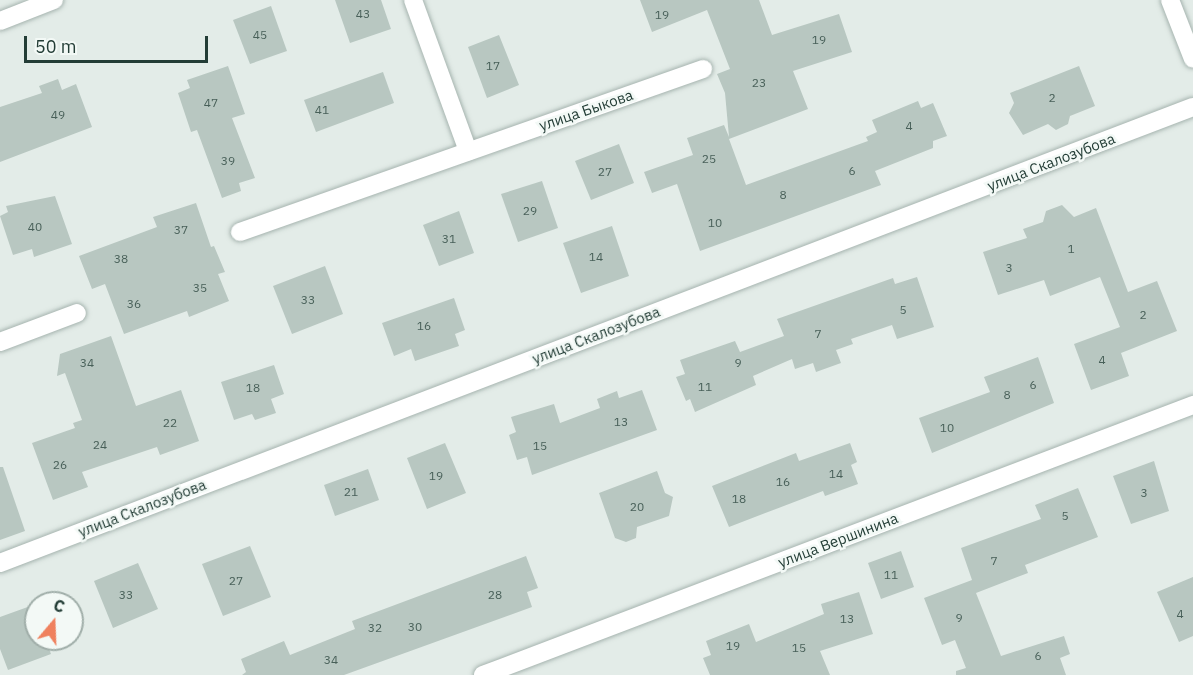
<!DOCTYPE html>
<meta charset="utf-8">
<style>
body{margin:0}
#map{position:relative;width:1193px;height:675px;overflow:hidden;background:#e3ece8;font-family:"IBM Plex Sans",sans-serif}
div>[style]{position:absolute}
.building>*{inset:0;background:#b8c7c1}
.roads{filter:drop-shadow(0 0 2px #a6b4af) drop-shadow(0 0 2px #a6b4af)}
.minor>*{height:18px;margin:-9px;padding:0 9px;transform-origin:9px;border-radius:9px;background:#fff}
span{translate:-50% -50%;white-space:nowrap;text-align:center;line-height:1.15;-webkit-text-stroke:5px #f3f9f6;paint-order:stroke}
.number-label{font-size:12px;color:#486059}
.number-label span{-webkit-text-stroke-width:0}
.street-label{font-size:15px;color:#233d36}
.north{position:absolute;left:24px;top:591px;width:60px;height:60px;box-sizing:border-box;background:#f3f9f6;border:2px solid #a0aea9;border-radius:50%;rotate:19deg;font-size:16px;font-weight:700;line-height:24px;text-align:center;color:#233d36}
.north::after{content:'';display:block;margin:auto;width:21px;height:27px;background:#ef815e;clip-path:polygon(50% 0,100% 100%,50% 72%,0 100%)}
.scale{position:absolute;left:24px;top:36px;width:184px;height:27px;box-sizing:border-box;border:3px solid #233d36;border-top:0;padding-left:8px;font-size:18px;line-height:21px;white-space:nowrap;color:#233d36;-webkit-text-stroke:4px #f3f9f6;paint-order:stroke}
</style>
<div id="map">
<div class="building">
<i style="clip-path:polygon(335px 0,381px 0,391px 29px,350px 43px)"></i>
<i style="clip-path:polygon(640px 0,759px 0,772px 35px,839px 14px,852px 52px,793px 71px,808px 109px,729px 139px,746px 185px,868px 141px,866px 137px,877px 132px,872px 120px,918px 101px,921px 108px,933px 103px,947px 136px,933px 141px,933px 148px,875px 171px,881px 185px,700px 251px,677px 184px,652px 193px,644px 172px,693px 155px,687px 138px,724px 125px,729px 137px,725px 93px,717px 74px,730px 69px,707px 10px,652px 32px)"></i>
<i style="clip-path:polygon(271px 6px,287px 51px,250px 64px,233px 20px)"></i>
<i style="clip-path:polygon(499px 35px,519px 85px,487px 98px,468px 47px)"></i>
<i style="clip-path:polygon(228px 66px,245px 114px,232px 118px,255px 178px,239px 183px,241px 191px,222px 198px,197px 130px,191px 132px,178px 93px,190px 88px,187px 80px)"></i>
<i style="clip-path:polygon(1079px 66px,1095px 106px,1070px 116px,1068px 124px,1056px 130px,1048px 124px,1023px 135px,1009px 113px,1014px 103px,1010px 93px)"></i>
<i style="clip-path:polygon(383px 72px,394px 103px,316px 132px,304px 100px)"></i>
<i style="clip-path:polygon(58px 79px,62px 90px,76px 84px,92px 127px,0 162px,0 107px,42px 93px,39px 86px)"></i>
<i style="clip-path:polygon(619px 144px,634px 183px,591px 200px,575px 161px)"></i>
<i style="clip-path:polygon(542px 181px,558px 228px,518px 242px,501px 194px)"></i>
<i style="clip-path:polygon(55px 196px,72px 244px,34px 257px,32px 249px,13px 255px,0 216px,8px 212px,6px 206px)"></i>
<i style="clip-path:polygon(196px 203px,211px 247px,214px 246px,225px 272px,218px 274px,229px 301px,189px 317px,187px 311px,124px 334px,105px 284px,92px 289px,79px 256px,157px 227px,153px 217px)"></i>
<i style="clip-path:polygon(1062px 205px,1074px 217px,1096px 208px,1128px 292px,1157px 281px,1177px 331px,1121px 353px,1129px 376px,1091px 390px,1074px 344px,1120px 327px,1100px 277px,1050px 296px,1044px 280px,998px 295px,983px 252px,1027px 238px,1023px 229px,1043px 222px,1046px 211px)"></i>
<i style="clip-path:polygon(459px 211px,474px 253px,439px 266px,423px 225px)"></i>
<i style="clip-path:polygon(612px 226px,629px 276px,581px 293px,563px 243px)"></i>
<i style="clip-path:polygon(325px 266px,343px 314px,292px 334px,273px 286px)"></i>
<i style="clip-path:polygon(917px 277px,934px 327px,897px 339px,892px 325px,851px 339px,853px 344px,836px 350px,841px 363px,816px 372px,813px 363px,795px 369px,792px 359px,753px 376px,756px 385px,695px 412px,690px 399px,686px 401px,676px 377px,685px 374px,680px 360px,735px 341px,740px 352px,784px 336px,777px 319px,893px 278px,895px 284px)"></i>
<i style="clip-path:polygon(454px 298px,465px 330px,455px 334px,459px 346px,415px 361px,411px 349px,394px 356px,382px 323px)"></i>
<i style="clip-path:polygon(111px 336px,136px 406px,181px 390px,199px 441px,160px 455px,157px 447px,82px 472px,88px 487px,53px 500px,32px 443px,75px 428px,73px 423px,82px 420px,65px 373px,57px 376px,60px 354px)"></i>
<i style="clip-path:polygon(1038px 357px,1054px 403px,932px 453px,919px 418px,990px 392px,984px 377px)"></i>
<i style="clip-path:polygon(274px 365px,284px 394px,271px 399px,276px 413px,255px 420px,252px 414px,234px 420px,221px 382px)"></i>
<i style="clip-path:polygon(642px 390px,657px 430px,532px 475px,527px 457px,517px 460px,509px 435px,516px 432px,511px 417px,554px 404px,560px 423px,600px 408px,597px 399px,617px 391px,619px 398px)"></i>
<i style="clip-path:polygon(445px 443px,466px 493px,427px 509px,407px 458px)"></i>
<i style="clip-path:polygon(850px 443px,857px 462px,851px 465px,858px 484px,825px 496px,823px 491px,729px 527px,712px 486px,796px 453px,799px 461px)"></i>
<i style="clip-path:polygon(1154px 461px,1169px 511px,1131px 524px,1113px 476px)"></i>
<i style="clip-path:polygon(0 467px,3px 467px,25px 531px,0 540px)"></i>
<i style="clip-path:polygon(368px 469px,379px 500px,335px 516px,324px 485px)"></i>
<i style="clip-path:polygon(657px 471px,665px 493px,673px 497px,669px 516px,637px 527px,636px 538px,626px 542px,615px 538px,599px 493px)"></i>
<i style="clip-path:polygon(1078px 488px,1098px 537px,1025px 565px,1028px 573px,976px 593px,1001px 656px,1064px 636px,1070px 654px,1060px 658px,1066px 675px,956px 675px,956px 671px,966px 668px,955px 640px,942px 645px,924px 598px,972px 580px,961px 548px,1041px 519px,1035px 505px)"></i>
<i style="clip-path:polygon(250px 546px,271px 597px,223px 616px,202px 564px)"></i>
<i style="clip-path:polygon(901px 551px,914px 587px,881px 599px,868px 563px)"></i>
<i style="clip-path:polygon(526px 556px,538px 588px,527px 592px,532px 607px,344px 675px,242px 675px,246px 672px,241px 659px,284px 641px,290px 655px,355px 629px,352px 621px)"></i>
<i style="clip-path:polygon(138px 563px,158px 609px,113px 628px,94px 581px)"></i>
<i style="clip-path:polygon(1193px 577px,1193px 636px,1179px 642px,1157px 592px)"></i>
<i style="clip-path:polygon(859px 592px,873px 634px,820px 651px,830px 675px,710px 675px,703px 658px,711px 655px,706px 641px,749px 624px,756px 642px,824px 614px,821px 604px)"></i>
<i style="clip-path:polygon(36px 604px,36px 639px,45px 639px,51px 654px,8px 670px,0 649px,0 617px)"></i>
</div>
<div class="roads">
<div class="minor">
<i style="left:413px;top:0;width:161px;rotate:70deg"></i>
<i style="left:1170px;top:0;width:63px;rotate:68.7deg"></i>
<i style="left:0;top:21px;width:58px;rotate:-21.3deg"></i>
<i style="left:240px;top:232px;width:491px;rotate:-19.4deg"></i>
<i style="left:0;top:342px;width:82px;rotate:-20.6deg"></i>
<i style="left:0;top:563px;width:1277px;rotate:-20.92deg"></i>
<i style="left:483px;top:675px;width:760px;rotate:-20.82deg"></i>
</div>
</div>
<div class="number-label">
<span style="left:363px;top:14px">43</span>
<span style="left:662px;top:15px">19</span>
<span style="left:260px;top:35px">45</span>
<span style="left:819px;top:40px">19</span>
<span style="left:493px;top:66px">17</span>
<span style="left:759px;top:83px">23</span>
<span style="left:1052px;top:98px">2</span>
<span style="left:211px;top:103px">47</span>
<span style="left:322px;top:110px">41</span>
<span style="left:58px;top:115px">49</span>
<span style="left:909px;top:126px">4</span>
<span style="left:709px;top:159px">25</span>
<span style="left:228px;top:161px">39</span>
<span style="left:852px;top:171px">6</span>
<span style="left:605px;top:172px">27</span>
<span style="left:783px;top:195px">8</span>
<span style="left:530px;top:211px">29</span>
<span style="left:715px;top:223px">10</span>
<span style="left:35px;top:227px">40</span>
<span style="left:181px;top:230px">37</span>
<span style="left:449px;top:239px">31</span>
<span style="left:1071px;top:249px">1</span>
<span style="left:596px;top:257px">14</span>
<span style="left:121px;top:259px">38</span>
<span style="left:1009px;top:268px">3</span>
<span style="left:200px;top:288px">35</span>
<span style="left:308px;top:300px">33</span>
<span style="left:134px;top:304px">36</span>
<span style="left:903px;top:310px">5</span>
<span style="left:1143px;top:315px">2</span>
<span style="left:424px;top:326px">16</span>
<span style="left:818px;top:334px">7</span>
<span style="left:1102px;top:360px">4</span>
<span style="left:87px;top:363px">34</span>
<span style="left:738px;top:363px">9</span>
<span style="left:1033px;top:385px">6</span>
<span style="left:705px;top:387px">11</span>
<span style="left:253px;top:388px">18</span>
<span style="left:1007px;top:395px">8</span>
<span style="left:621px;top:422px">13</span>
<span style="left:170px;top:423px">22</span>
<span style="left:947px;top:428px">10</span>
<span style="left:100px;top:445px">24</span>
<span style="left:540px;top:446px">15</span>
<span style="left:60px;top:465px">26</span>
<span style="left:836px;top:474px">14</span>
<span style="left:436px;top:476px">19</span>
<span style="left:783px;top:482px">16</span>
<span style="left:351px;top:492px">21</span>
<span style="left:1144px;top:493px">3</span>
<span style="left:739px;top:499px">18</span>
<span style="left:637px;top:507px">20</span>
<span style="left:1065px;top:516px">5</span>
<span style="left:994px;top:561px">7</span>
<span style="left:891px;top:575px">11</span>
<span style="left:236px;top:581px">27</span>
<span style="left:126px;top:595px">33</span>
<span style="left:495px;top:595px">28</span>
<span style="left:1180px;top:614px">4</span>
<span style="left:959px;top:618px">9</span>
<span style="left:847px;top:619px">13</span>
<span style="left:415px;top:627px">30</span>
<span style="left:375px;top:628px">32</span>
<span style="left:733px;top:646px">19</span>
<span style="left:799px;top:648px">15</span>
<span style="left:1038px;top:656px">6</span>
<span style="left:331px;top:660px">34</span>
</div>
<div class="street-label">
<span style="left:586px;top:110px;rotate:-19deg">улица Быкова</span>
<span style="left:1051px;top:162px;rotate:-21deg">улица Скалозубова</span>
<span style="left:596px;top:335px;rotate:-21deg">улица Скалозубова</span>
<span style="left:142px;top:508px;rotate:-21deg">улица Скалозубова</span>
<span style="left:838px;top:540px;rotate:-21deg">улица Вершинина</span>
</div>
<div class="north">С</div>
<div class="scale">50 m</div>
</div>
